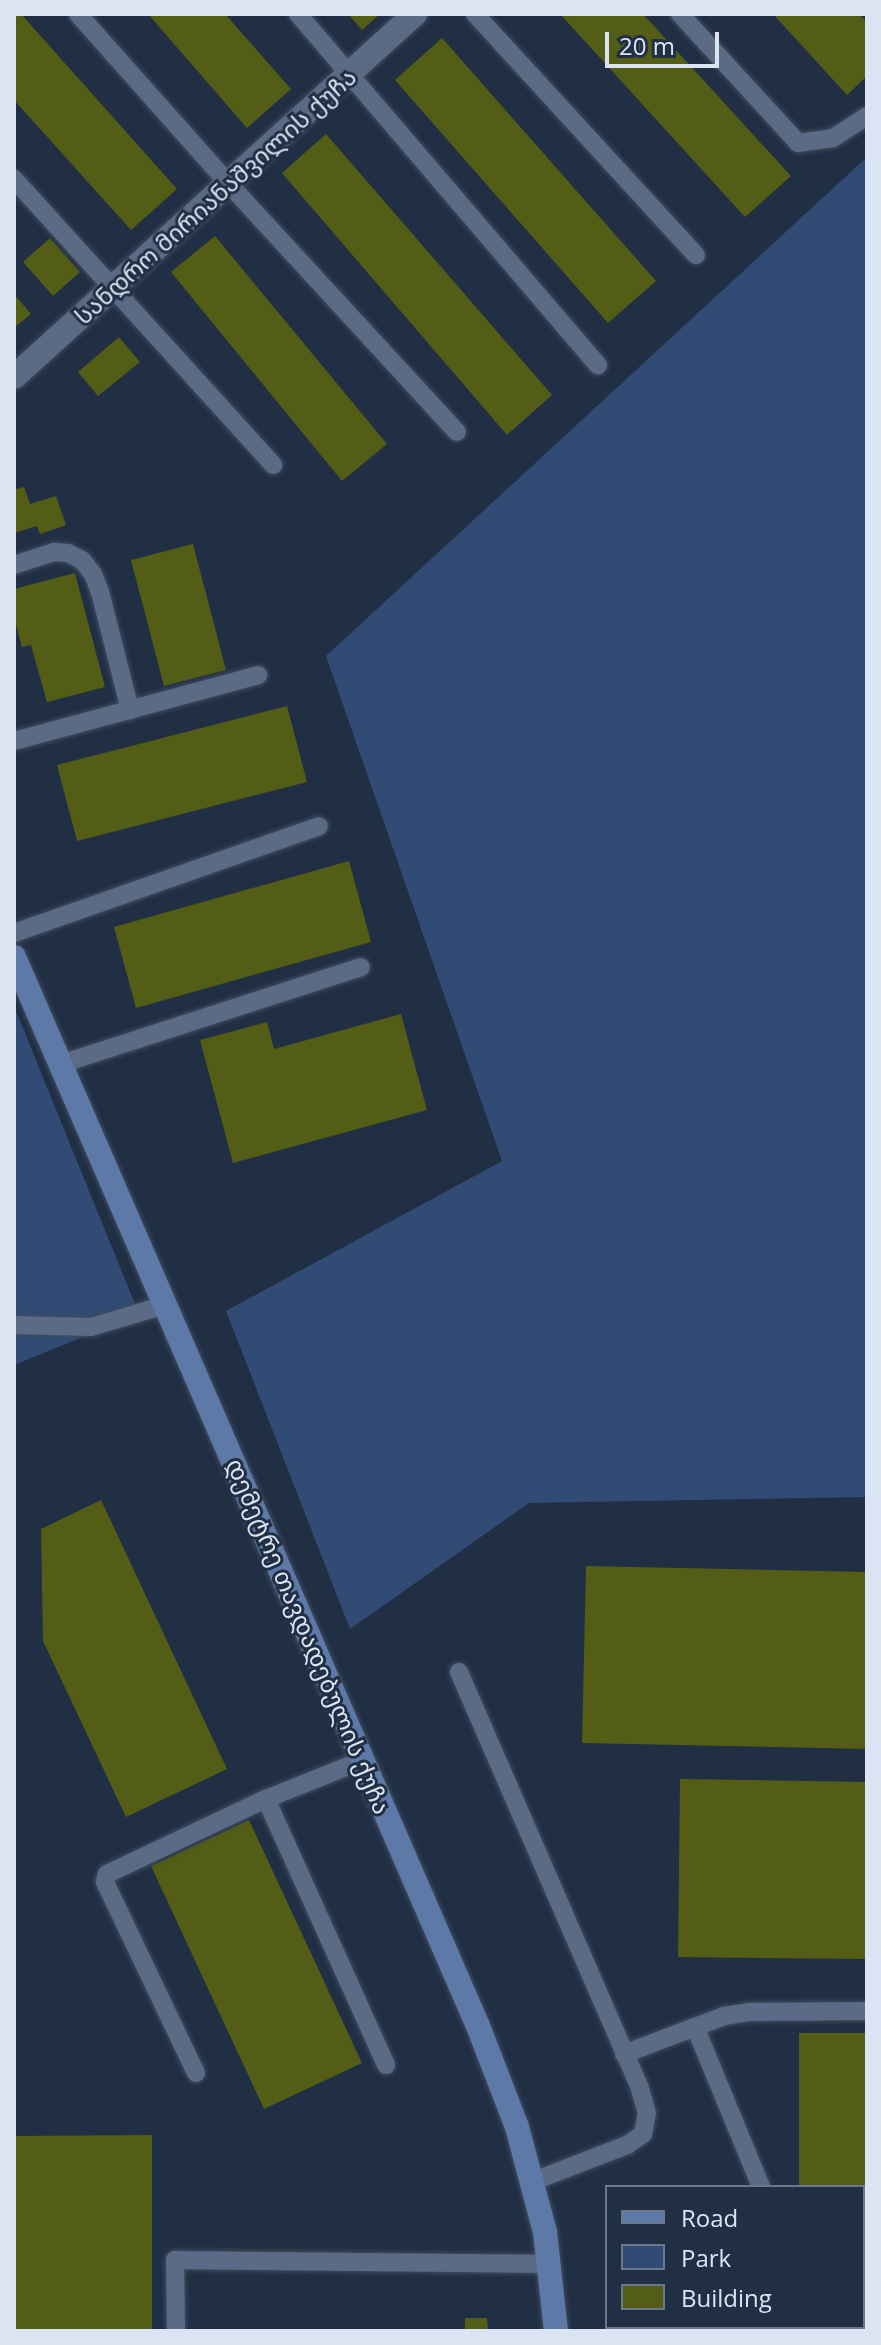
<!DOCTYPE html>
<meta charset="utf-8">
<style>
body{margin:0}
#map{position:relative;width:881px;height:2345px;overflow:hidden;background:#212f45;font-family:"Open Sans","Noto Sans Georgian",sans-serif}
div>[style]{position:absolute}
.green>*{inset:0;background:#314b75}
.building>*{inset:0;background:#535d15}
.roads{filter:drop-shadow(0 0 2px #404c5f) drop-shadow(0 0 2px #404c5f)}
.lane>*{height:18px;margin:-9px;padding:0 9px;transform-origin:9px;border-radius:9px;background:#5c6b85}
.street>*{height:24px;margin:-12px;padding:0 12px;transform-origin:12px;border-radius:12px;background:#5c6b85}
.secondary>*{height:24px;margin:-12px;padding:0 12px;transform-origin:12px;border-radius:12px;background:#5d79a8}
span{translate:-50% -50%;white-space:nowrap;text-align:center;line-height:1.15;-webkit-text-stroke:6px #212f45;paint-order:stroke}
.street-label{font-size:24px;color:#dbe4f3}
.frame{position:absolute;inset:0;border:16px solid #dbe4f3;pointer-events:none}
.legend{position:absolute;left:605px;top:2185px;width:260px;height:144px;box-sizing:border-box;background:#212f45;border:2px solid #6b778b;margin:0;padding:10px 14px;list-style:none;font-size:24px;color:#dbe4f3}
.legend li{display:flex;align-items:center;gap:16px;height:40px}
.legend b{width:40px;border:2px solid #6b778b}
.scale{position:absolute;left:605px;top:32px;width:114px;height:36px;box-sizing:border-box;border:4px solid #dbe4f3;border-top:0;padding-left:10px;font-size:24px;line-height:28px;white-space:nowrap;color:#dbe4f3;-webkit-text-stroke:6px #212f45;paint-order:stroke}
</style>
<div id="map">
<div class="green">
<i style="clip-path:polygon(867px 157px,867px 1497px,529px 1503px,350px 1629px,226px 1311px,502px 1161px,326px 656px)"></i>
<i style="clip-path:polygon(14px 1006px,139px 1314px,14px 1365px)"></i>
</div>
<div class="building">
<i style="clip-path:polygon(14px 14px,21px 14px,177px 189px,131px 230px,14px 100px)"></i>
<i style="clip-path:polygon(148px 14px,225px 14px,291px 89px,247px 128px)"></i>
<i style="clip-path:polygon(348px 14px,380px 14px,362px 30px)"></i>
<i style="clip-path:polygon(560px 14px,643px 14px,791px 176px,745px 217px)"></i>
<i style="clip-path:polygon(773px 14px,859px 14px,867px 22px,867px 76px,847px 95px)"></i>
<i style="clip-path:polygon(442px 38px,656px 281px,608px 323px,395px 80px)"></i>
<i style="clip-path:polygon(326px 134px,552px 395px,507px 435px,282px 173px)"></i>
<i style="clip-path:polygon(215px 236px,387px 444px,342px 481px,171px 272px)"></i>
<i style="clip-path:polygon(50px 238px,80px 272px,53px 296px,23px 262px)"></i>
<i style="clip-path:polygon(14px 294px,31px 314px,14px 328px)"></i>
<i style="clip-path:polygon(119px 337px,140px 362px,98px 396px,78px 372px)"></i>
<i style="clip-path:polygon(24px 487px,30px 504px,56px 496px,66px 525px,40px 534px,37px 526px,14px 533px,14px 490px)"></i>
<i style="clip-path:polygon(193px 544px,226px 670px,164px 686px,131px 560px)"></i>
<i style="clip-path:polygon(75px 573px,105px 687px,47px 702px,31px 645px,22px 647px,14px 617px,14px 589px)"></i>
<i style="clip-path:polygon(287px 706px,307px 782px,77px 841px,57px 765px)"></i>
<i style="clip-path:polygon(349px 861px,371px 942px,136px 1008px,114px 927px)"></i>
<i style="clip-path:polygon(401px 1014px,427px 1110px,233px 1163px,200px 1040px,267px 1022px,274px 1049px)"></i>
<i style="clip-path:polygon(101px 1500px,227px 1769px,126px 1817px,43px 1641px,41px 1529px)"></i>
<i style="clip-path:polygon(586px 1566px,867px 1572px,867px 1749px,582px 1743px)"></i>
<i style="clip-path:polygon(680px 1779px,867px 1782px,867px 1959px,678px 1957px)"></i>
<i style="clip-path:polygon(249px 1820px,362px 2063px,264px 2109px,151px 1866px)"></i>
<i style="clip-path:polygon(799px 2033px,867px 2033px,867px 2203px,863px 2203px,863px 2187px,799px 2187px)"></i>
<i style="clip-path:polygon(152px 2135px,152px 2331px,14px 2331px,14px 2136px)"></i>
<i style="clip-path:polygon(465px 2318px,487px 2318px,488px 2331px,465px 2331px)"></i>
</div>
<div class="roads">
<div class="lane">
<i style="left:78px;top:14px;width:226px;rotate:48.4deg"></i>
<i style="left:228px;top:183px;width:338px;rotate:47.4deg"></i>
<i style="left:298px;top:14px;width:462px;rotate:49.5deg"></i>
<i style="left:475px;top:14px;width:327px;rotate:47.5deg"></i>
<i style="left:680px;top:14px;width:175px;rotate:47.5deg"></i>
<i style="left:798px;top:143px;width:35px;rotate:-8deg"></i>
<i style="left:833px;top:138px;width:40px;rotate:-32.9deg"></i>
<i style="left:14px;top:179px;width:386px;rotate:47.8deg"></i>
<i style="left:14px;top:565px;width:42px;rotate:-18deg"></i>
<i style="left:54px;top:552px;width:14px;rotate:4deg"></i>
<i style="left:68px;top:553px;width:16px;rotate:27deg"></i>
<i style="left:82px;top:560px;width:18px;rotate:52deg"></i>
<i style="left:93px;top:574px;width:19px;rotate:69deg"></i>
<i style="left:100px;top:592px;width:122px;rotate:75.7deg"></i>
<i style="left:14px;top:741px;width:253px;rotate:-15.1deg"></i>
<i style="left:14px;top:933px;width:323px;rotate:-19.3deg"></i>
<i style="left:61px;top:1064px;width:315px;rotate:-17.9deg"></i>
<i style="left:14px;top:1325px;width:77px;rotate:1.5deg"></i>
<i style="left:91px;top:1327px;width:77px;rotate:-16.6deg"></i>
<i style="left:459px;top:1672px;width:455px;rotate:66.5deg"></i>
<i style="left:640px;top:2089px;width:25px;rotate:74deg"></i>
<i style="left:647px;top:2113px;width:21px;rotate:101deg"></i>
<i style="left:643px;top:2134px;width:19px;rotate:145deg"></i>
<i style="left:627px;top:2145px;width:103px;rotate:158.9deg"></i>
<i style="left:266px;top:1799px;width:292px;rotate:65.7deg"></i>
<i style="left:696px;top:2029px;width:171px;rotate:67.6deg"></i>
<i style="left:624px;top:2054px;width:107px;rotate:-20.8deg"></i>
<i style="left:724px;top:2016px;width:25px;rotate:-9deg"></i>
<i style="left:749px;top:2012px;width:118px;rotate:-0.5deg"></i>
<i style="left:196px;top:2073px;width:212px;rotate:-115.5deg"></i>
<i style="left:105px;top:1882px;width:8px;rotate:-76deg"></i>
<i style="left:107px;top:1874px;width:176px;rotate:-25.3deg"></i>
<i style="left:266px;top:1799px;width:105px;rotate:-21.9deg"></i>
<i style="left:863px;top:2219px;width:4px"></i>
<i style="left:176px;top:2331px;width:71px;rotate:-90.8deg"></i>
<i style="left:175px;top:2260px;width:373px;rotate:0.6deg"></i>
</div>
<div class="street">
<i style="left:14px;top:377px;width:541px;rotate:-42.15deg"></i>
</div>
<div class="secondary">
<i style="left:14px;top:957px;width:1165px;rotate:66.54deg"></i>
<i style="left:478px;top:2026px;width:108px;rotate:68.9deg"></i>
<i style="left:517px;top:2127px;width:109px;rotate:75.1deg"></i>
<i style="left:545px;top:2232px;width:100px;rotate:83.7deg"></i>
</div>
</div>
<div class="street-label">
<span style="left:215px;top:196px;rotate:-42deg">სანდრო მირიანაშვილის ქუჩა</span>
<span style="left:309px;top:1636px;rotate:67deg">დემეტრე თავდადებულის ქუჩა</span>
</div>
<div class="frame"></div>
<ul class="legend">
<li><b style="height:10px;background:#5d79a8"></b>Road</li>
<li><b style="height:22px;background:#314b75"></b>Park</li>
<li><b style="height:22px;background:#535d15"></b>Building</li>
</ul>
<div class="scale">20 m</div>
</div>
